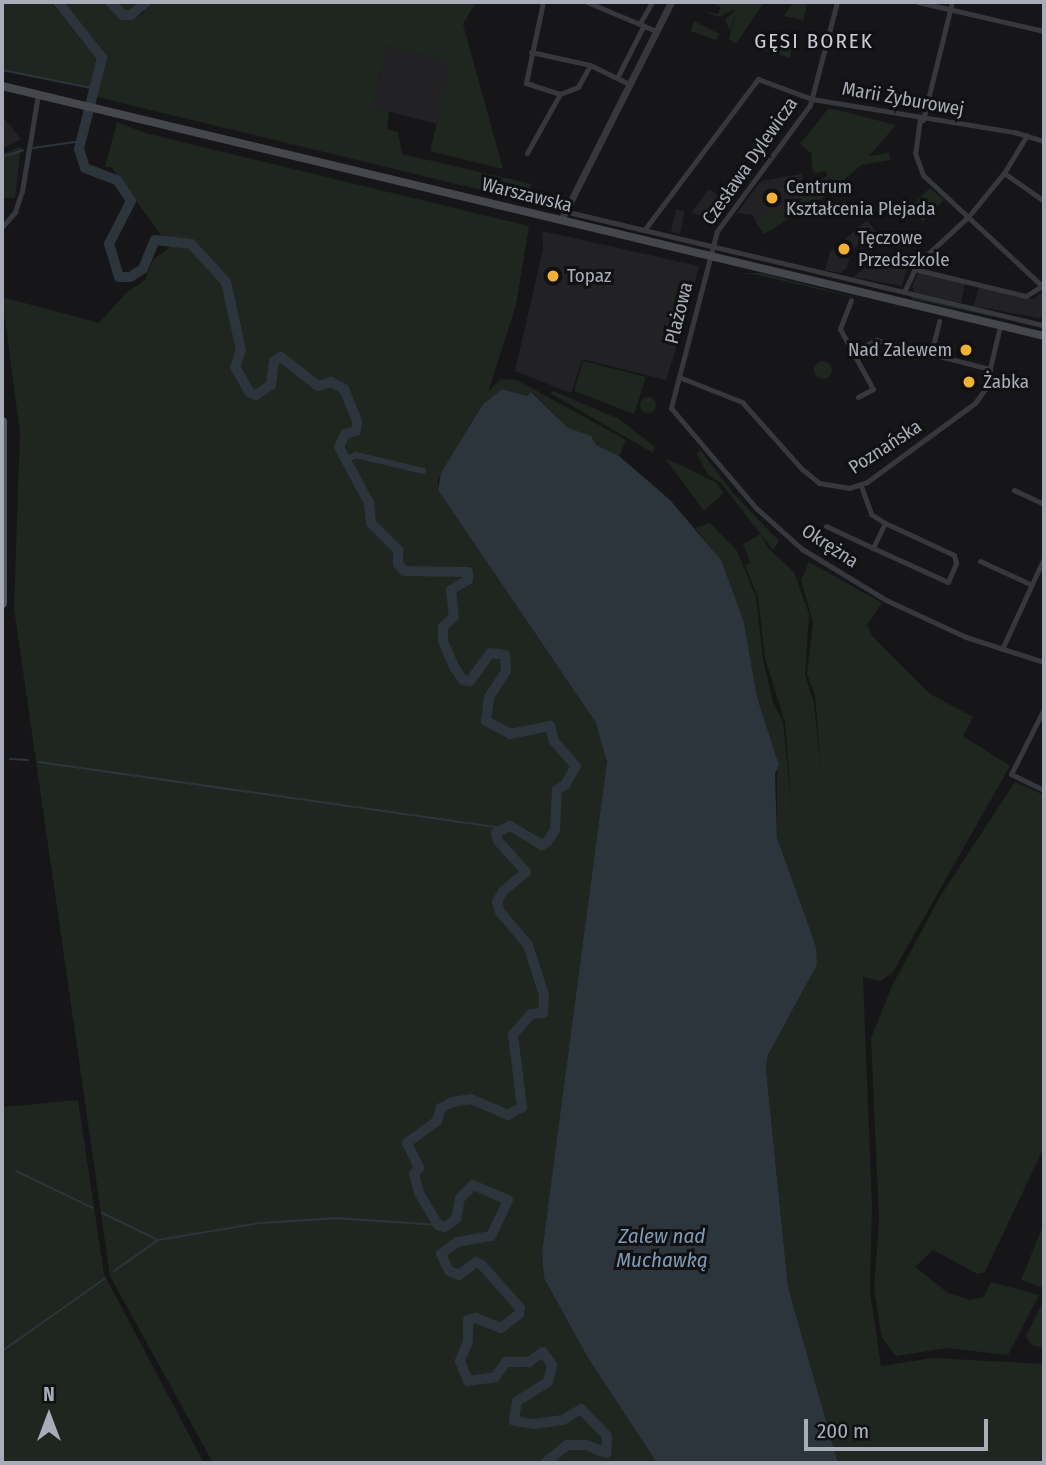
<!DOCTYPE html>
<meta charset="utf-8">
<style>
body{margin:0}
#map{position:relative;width:1046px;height:1465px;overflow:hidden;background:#161618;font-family:"Fira Sans Condensed",sans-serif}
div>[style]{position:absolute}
.built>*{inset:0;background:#222225}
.green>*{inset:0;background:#1e261f}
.round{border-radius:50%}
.water>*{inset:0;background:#2c353c}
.stream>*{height:2px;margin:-1px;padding:0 1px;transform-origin:1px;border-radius:1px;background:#2c353c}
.canal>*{height:6px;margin:-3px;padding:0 3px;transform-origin:3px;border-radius:3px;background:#2c353c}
.river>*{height:10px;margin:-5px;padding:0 5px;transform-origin:5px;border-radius:5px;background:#2c353c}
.minor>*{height:5px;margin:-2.5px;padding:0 2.5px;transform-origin:2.5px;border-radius:2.5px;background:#37383d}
.tertiary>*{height:7px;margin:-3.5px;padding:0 3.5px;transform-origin:3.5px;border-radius:3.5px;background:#37383d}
.secondary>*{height:8px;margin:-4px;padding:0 4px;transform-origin:4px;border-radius:4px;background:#45474d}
.primary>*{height:9px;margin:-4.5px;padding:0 4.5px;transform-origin:4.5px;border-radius:4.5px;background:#53555c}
.dots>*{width:19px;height:19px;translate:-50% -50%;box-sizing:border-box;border:4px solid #111113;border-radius:50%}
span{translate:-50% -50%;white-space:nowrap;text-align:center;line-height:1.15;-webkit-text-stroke:6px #111113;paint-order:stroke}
.street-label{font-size:19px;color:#a8adb8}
.poi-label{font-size:19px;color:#a8adb8}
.left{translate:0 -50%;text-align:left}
.right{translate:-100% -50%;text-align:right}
.neighbourhood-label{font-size:21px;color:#c9ccd4;letter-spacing:2px}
.water-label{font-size:21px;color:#7f9bb3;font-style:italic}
.frame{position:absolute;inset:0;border:4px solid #a8adb8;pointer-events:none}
.north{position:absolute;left:14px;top:1381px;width:70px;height:70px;-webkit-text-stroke:5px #111113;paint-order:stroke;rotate:0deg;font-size:19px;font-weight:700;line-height:28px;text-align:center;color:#a8adb8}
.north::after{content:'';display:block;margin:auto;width:24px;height:32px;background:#a8adb8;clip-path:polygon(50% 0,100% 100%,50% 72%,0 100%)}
.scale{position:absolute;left:804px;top:1419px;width:184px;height:32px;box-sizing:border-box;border:4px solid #a8adb8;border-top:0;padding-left:9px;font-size:21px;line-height:24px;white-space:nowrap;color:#a8adb8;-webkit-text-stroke:5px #111113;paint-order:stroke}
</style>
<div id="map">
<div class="built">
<i style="clip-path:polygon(387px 46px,453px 62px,437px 124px,372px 107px)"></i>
<i style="clip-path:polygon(2px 115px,21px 139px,2px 149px)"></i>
<i style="clip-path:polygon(802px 174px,804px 193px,756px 223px,753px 215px,737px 213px,761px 181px)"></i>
<i style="clip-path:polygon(709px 189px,730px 204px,718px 220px,691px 213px)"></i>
<i style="clip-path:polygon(676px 209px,685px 211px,680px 234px,671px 232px)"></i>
<i style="clip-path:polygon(867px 220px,876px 232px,851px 251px,847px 268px,840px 273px,825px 270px,830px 252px)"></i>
<i style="clip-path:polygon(542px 231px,699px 266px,683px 329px,673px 332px,672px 338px,679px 339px,666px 380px,583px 359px,571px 393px,515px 371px,543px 249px)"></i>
<i style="clip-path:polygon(876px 259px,907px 267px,902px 286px,853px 277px)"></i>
<i style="clip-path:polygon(919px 272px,965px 283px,961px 303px,914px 292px,912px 286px)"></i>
<i style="clip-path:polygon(979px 286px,1033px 299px,1042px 292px,1044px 319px,974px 306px)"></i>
</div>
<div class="green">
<i style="clip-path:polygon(2px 2px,51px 2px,98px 61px,93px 89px,2px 70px)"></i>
<i style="clip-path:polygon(62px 2px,106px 2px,120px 16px,131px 19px,143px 14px,148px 2px,476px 2px,463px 24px,503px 169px,430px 151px,452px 62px,387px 46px,372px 107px,389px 111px,387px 129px,398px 132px,402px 154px,531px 184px,526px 201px,97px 97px,104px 57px,63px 8px)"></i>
<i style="clip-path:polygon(114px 2px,142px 2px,137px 11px,129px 13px)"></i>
<i style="clip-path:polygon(710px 2px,764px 2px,736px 44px,729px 39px,737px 9px,730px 32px,725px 19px,733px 13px,735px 9px,718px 17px,704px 11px,718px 14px,721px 7px)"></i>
<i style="clip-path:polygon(793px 2px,807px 5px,803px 20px,784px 16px)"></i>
<i style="clip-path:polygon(694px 21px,719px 34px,716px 40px,691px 31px)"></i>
<i style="clip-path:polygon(772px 34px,794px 40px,790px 58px,762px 50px)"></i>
<i style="clip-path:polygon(829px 108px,896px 125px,869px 156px,889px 153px,890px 160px,861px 165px,821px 199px,764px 234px,756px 223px,827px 176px,826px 171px,813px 173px,811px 153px,800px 144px)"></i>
<i style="clip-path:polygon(117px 122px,145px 133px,529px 226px,516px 305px,488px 392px,500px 379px,517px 380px,626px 440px,619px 456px,610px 455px,568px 428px,532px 392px,527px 396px,502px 389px,483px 404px,438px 480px,438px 490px,596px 723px,606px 753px,607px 779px,542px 1252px,544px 1278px,588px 1358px,657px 1463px,213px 1463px,110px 1276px,14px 608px,20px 432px,2px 297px,99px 323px,126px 293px,145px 280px,153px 260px,170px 247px,111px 167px,105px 167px)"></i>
<i style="clip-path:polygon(21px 147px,15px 198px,2px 198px,2px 154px)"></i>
<i style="clip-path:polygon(930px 188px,944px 200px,923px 221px,910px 207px)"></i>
<i style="clip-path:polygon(742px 273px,761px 273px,878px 303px,758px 275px)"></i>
<i style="clip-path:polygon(910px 295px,1041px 327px,913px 299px)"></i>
<i class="round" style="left:814px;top:361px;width:18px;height:18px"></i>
<i style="clip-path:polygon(583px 361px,646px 377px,634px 414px,574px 391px)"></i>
<i style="clip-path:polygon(553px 391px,619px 419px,655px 447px,653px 453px,550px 393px)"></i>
<i class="round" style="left:640px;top:397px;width:16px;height:16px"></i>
<i style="clip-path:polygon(700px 450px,735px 495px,779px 541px,773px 550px,721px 483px,708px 475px,697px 454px)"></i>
<i style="clip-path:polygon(665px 458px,715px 482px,724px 493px,704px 511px)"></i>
<i style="clip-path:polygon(710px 523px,737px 551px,756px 597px,763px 659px,773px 702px,783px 722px,792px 810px,785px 722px,765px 658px,758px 597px,745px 565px,750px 562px,743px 544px,760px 534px,768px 548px,794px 572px,809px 614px,805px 675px,814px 703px,821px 770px,815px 695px,807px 674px,813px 622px,801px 580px,809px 562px,882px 603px,867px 625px,873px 637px,930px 694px,973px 717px,963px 736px,1010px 766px,893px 972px,881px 981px,863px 977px,872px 1206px,870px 1291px,881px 1366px,932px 1358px,1044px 1364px,1044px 1463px,838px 1463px,788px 1287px,766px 1069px,768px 1055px,817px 965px,777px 839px,777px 758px,757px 697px,744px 622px,715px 553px,695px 528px)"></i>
<i style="clip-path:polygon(1015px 782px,1044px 795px,1044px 1147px,985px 1272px,978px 1274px,933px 1250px,915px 1267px,948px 1293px,970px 1300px,984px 1297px,991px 1282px,1039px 1295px,1008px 1355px,947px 1348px,896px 1356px,882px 1338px,874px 1289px,879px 1220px,871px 1038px,892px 986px,941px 895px)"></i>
<i style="clip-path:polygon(78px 1100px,104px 1274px,204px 1463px,2px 1463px,4px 1107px)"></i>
<i style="clip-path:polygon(1044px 1223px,1044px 1288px,1021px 1280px)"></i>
<i style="clip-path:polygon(1044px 1299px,1044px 1348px,1031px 1345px,1026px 1336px)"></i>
</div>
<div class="water">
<i style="clip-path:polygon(502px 389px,527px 396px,531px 392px,568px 428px,591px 436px,596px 445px,619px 456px,670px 500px,721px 560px,744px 622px,757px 697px,779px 765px,775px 774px,777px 838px,816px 947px,817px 965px,768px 1055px,766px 1069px,788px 1287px,838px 1463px,657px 1463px,588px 1358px,544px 1278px,542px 1252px,607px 762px,596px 723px,438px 490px,441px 473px,483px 404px)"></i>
</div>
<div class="stream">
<i style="left:2px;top:70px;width:96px;rotate:11.4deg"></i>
<i style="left:33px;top:148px;width:49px;rotate:-8.3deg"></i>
<i style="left:2px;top:157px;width:22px;rotate:-18deg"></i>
<i style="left:10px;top:759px;width:18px;rotate:3deg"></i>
<i style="left:39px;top:762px;width:466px;rotate:8.1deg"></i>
<i style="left:16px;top:1171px;width:85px;rotate:25.7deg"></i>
<i style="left:102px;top:1213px;width:62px;rotate:25.7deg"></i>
<i style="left:114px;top:1271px;width:54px;rotate:-35.2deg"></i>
<i style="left:158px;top:1240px;width:104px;rotate:-9.4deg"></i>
<i style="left:261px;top:1223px;width:75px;rotate:-3.8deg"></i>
<i style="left:336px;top:1218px;width:102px;rotate:3.9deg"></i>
<i style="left:2px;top:1351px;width:125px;rotate:-35.2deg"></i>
</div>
<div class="canal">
<i style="left:347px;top:459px;width:10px;rotate:-24deg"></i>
<i style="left:356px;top:455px;width:69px;rotate:13.4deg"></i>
</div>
<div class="river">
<i style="left:58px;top:2px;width:71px;rotate:51.8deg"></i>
<i style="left:102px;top:58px;width:94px;rotate:104.2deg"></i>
<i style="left:79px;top:149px;width:20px;rotate:72deg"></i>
<i style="left:85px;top:168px;width:34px;rotate:21deg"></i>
<i style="left:117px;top:180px;width:25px;rotate:56deg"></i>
<i style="left:131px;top:201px;width:48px;rotate:117.1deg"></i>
<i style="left:109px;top:244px;width:34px;rotate:73deg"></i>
<i style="left:119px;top:277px;width:11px"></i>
<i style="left:130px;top:277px;width:15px;rotate:-32deg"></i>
<i style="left:143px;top:269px;width:31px;rotate:-68deg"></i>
<i style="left:155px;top:240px;width:36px;rotate:6deg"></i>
<i style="left:191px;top:244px;width:52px;rotate:47.4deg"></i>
<i style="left:226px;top:282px;width:70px;rotate:77.6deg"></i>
<i style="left:241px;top:350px;width:18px;rotate:109deg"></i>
<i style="left:235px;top:367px;width:30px;rotate:60deg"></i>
<i style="left:250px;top:393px;width:6px;rotate:18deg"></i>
<i style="left:256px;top:395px;width:18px;rotate:-34deg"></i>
<i style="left:271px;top:385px;width:24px;rotate:-83deg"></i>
<i style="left:274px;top:361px;width:8px;rotate:-30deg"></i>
<i style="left:281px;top:357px;width:47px;rotate:38.1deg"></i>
<i style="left:318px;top:386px;width:14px;rotate:-17deg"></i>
<i style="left:331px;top:382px;width:15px;rotate:28deg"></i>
<i style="left:344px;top:389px;width:35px;rotate:68deg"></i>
<i style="left:357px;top:422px;width:9px;rotate:96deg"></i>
<i style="left:356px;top:431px;width:11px;rotate:165deg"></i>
<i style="left:345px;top:434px;width:14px;rotate:115deg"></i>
<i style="left:339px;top:447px;width:64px;rotate:61.8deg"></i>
<i style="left:369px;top:503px;width:20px;rotate:84deg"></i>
<i style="left:371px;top:523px;width:38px;rotate:45deg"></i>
<i style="left:398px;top:550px;width:14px;rotate:90deg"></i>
<i style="left:398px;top:564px;width:9px;rotate:49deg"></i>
<i style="left:404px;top:571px;width:64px;rotate:0.9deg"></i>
<i style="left:468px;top:572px;width:8px;rotate:90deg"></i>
<i style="left:468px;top:580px;width:20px;rotate:150deg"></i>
<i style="left:451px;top:590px;width:27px;rotate:84deg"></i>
<i style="left:454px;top:617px;width:15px;rotate:138deg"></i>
<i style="left:443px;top:627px;width:14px;rotate:90deg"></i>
<i style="left:443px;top:641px;width:28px;rotate:67deg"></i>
<i style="left:454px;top:667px;width:16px;rotate:55deg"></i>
<i style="left:463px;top:680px;width:7px;rotate:8deg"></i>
<i style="left:470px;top:681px;width:34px;rotate:-54deg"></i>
<i style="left:490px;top:653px;width:15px;rotate:8deg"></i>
<i style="left:505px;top:655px;width:16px;rotate:86deg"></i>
<i style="left:506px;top:671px;width:31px;rotate:123deg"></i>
<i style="left:489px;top:697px;width:24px;rotate:97deg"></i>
<i style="left:486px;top:721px;width:27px;rotate:28deg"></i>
<i style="left:510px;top:734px;width:41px;rotate:-11.3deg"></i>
<i style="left:550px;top:726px;width:16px;rotate:75deg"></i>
<i style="left:554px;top:741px;width:33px;rotate:49deg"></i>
<i style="left:576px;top:766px;width:22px;rotate:120deg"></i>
<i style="left:565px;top:785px;width:9px;rotate:148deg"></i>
<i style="left:557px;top:790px;width:40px;rotate:92.9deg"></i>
<i style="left:555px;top:830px;width:14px;rotate:124deg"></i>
<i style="left:547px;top:842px;width:6px;rotate:149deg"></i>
<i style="left:542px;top:845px;width:37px;rotate:-149deg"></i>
<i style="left:510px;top:826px;width:16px;rotate:153deg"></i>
<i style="left:496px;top:833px;width:8px;rotate:76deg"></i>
<i style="left:498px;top:841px;width:42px;rotate:47.9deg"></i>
<i style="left:526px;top:872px;width:30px;rotate:140deg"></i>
<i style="left:503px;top:891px;width:13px;rotate:119deg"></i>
<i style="left:497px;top:902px;width:10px;rotate:73deg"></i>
<i style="left:500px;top:912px;width:43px;rotate:49.7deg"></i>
<i style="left:528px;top:945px;width:52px;rotate:72.3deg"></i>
<i style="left:544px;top:995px;width:18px;rotate:93deg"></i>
<i style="left:543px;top:1013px;width:12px;rotate:175deg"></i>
<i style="left:531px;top:1014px;width:28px;rotate:131deg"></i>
<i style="left:513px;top:1035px;width:73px;rotate:82.9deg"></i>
<i style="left:522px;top:1107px;width:16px;rotate:150deg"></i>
<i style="left:508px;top:1115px;width:40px;rotate:-156.6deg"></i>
<i style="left:471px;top:1099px;width:19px;rotate:171deg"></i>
<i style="left:452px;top:1102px;width:13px;rotate:151deg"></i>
<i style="left:441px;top:1108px;width:14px;rotate:107deg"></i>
<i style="left:437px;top:1121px;width:37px;rotate:144deg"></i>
<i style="left:407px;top:1143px;width:28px;rotate:64deg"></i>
<i style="left:419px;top:1168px;width:8px;rotate:130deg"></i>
<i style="left:414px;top:1174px;width:20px;rotate:75deg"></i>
<i style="left:419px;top:1193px;width:37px;rotate:59deg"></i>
<i style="left:438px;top:1225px;width:7px;rotate:16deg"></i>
<i style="left:445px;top:1227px;width:14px;rotate:-36deg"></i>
<i style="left:456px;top:1219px;width:21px;rotate:-79deg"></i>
<i style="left:460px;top:1198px;width:18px;rotate:-45deg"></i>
<i style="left:473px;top:1185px;width:38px;rotate:23deg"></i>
<i style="left:508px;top:1200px;width:40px;rotate:115deg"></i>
<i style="left:491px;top:1236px;width:35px;rotate:170deg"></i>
<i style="left:457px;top:1242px;width:20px;rotate:143deg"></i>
<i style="left:441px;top:1254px;width:19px;rotate:65deg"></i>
<i style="left:449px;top:1271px;width:11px;rotate:22deg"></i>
<i style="left:459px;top:1275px;width:21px;rotate:-37deg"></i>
<i style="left:476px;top:1262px;width:7px;rotate:27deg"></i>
<i style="left:482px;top:1265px;width:57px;rotate:48.5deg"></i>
<i style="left:520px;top:1308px;width:6px;rotate:99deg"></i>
<i style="left:519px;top:1314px;width:23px;rotate:142deg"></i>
<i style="left:501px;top:1328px;width:27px;rotate:-158deg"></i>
<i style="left:476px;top:1318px;width:8px;rotate:166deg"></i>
<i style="left:468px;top:1320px;width:21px;rotate:90deg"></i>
<i style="left:468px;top:1341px;width:22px;rotate:112deg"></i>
<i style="left:460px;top:1361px;width:22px;rotate:68deg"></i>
<i style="left:468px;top:1381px;width:27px;rotate:-8deg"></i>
<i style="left:495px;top:1377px;width:19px;rotate:-54deg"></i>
<i style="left:506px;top:1362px;width:23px"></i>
<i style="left:529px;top:1362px;width:17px;rotate:-36deg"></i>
<i style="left:543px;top:1352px;width:16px;rotate:55deg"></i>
<i style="left:552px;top:1365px;width:17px;rotate:103deg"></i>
<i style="left:548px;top:1382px;width:36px;rotate:148deg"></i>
<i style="left:517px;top:1401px;width:20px;rotate:99deg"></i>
<i style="left:514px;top:1421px;width:20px;rotate:9deg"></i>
<i style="left:534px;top:1424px;width:29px;rotate:-8deg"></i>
<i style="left:563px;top:1420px;width:21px;rotate:-31deg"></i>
<i style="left:581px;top:1409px;width:37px;rotate:46deg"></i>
<i style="left:607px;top:1436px;width:17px;rotate:93deg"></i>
<i style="left:606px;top:1453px;width:22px;rotate:-158deg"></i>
<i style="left:586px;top:1445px;width:19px;rotate:180deg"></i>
<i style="left:567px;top:1445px;width:28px;rotate:141deg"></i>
<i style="left:110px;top:2px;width:18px;rotate:45deg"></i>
<i style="left:123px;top:15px;width:8px"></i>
<i style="left:131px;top:15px;width:20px;rotate:-41deg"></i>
</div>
<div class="minor">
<i style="left:543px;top:2px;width:83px;rotate:101.9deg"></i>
<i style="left:526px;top:83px;width:36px;rotate:18deg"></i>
<i style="left:560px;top:94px;width:19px;rotate:-21deg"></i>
<i style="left:578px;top:87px;width:25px;rotate:-61deg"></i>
<i style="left:587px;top:2px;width:75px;rotate:22.8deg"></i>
<i style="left:837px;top:2px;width:106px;rotate:104.7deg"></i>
<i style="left:810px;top:105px;width:157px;rotate:126.4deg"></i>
<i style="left:717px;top:231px;width:183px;rotate:104.6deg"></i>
<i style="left:671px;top:408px;width:131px;rotate:49.6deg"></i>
<i style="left:756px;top:508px;width:62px;rotate:41.7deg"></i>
<i style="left:802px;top:549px;width:98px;rotate:31.3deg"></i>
<i style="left:886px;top:600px;width:88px;rotate:24.8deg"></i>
<i style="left:966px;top:637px;width:82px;rotate:17.8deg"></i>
<i style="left:918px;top:2px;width:129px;rotate:13deg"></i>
<i style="left:640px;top:23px;width:24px;rotate:-60deg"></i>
<i style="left:531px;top:52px;width:60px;rotate:12.4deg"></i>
<i style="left:590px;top:65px;width:43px;rotate:26deg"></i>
<i style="left:617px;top:78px;width:59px;rotate:-63deg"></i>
<i style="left:920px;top:119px;width:34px;rotate:98deg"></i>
<i style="left:915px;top:153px;width:23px;rotate:70deg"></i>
<i style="left:923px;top:175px;width:166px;rotate:43deg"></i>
<i style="left:923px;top:120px;width:122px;rotate:-76.2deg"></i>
<i style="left:527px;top:153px;width:68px;rotate:-60.8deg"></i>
<i style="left:1004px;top:173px;width:49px;rotate:35deg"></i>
<i style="left:564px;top:211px;width:493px;rotate:13.4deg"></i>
<i style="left:2px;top:227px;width:20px;rotate:-49deg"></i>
<i style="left:15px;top:212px;width:22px;rotate:-72deg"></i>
<i style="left:22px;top:191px;width:98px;rotate:-80.6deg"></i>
<i style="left:645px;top:229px;width:188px;rotate:-53deg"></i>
<i style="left:758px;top:79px;width:58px;rotate:20.3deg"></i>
<i style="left:812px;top:99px;width:205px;rotate:9.3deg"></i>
<i style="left:1014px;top:132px;width:31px;rotate:17deg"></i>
<i style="left:914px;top:269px;width:115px;rotate:13.6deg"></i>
<i style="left:1026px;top:296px;width:19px;rotate:-32deg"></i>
<i style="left:904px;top:292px;width:31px;rotate:-65deg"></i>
<i style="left:917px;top:264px;width:69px;rotate:-42.7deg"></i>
<i style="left:968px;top:217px;width:57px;rotate:-50.7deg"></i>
<i style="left:1004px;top:173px;width:44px;rotate:-58.8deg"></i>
<i style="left:851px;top:300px;width:31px;rotate:111deg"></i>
<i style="left:840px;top:329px;width:68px;rotate:61.2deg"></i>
<i style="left:873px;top:389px;width:17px;rotate:152deg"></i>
<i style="left:854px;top:352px;width:25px;rotate:-29deg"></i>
<i style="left:876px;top:340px;width:118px;rotate:14.3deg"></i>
<i style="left:931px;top:354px;width:34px;rotate:-76deg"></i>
<i style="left:679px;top:377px;width:68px;rotate:21.6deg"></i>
<i style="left:742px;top:402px;width:90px;rotate:48.2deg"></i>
<i style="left:802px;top:469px;width:22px;rotate:39deg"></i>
<i style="left:819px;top:483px;width:30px;rotate:9deg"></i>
<i style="left:849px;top:488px;width:19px;rotate:-18deg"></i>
<i style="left:867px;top:482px;width:134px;rotate:-36.2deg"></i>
<i style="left:975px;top:403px;width:17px;rotate:-54deg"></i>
<i style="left:985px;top:389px;width:65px;rotate:-76.6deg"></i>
<i style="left:861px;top:486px;width:30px;rotate:70deg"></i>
<i style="left:871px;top:514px;width:17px;rotate:33deg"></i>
<i style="left:885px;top:523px;width:28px;rotate:116deg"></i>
<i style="left:873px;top:548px;width:82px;rotate:24.4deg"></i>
<i style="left:948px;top:582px;width:21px;rotate:-67deg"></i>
<i style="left:956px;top:563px;width:8px;rotate:-104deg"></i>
<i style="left:954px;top:555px;width:76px;rotate:-155.1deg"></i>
<i style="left:1014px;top:490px;width:33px;rotate:25deg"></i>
<i style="left:826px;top:526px;width:52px;rotate:25.1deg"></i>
<i style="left:980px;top:561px;width:55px;rotate:24.7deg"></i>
<i style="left:1002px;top:649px;width:100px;rotate:-65.2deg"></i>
<i style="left:1044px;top:709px;width:73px;rotate:116.9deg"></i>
<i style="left:1011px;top:774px;width:37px;rotate:26deg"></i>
</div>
<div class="tertiary">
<i style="left:561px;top:220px;width:244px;rotate:-63.2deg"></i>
</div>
<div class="secondary">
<i style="left:2px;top:86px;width:1072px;rotate:13.49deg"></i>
</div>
<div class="primary">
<i style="left:2px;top:421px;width:182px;rotate:90deg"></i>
</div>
<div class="dots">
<i style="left:772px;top:198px;background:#f2b134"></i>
<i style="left:844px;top:249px;background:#f2b134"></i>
<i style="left:553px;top:276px;background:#f2b134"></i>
<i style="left:966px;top:350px;background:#f2b134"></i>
<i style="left:969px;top:382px;background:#f2b134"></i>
</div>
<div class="street-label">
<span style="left:903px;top:99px;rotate:10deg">Marii Żyburowej</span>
<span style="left:750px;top:161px;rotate:-55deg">Czesława Dylewicza</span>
<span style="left:527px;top:195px;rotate:14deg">Warszawska</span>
<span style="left:679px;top:313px;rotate:-76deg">Plażowa</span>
<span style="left:885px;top:447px;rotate:-33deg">Poznańska</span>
<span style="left:830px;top:546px;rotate:33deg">Okrężna</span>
</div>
<div class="poi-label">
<span class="left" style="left:786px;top:198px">Centrum<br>Kształcenia Plejada</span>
<span class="left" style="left:858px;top:249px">Tęczowe<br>Przedszkole</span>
<span class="left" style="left:567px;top:276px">Topaz</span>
<span class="right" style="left:952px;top:350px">Nad Zalewem</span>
<span class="left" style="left:983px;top:382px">Żabka</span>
</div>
<div class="neighbourhood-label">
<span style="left:814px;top:41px">GĘSI BOREK</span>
</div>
<div class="water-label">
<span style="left:662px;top:1248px">Zalew nad<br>Muchawką</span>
</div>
<div class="frame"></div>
<div class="north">N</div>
<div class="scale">200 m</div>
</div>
